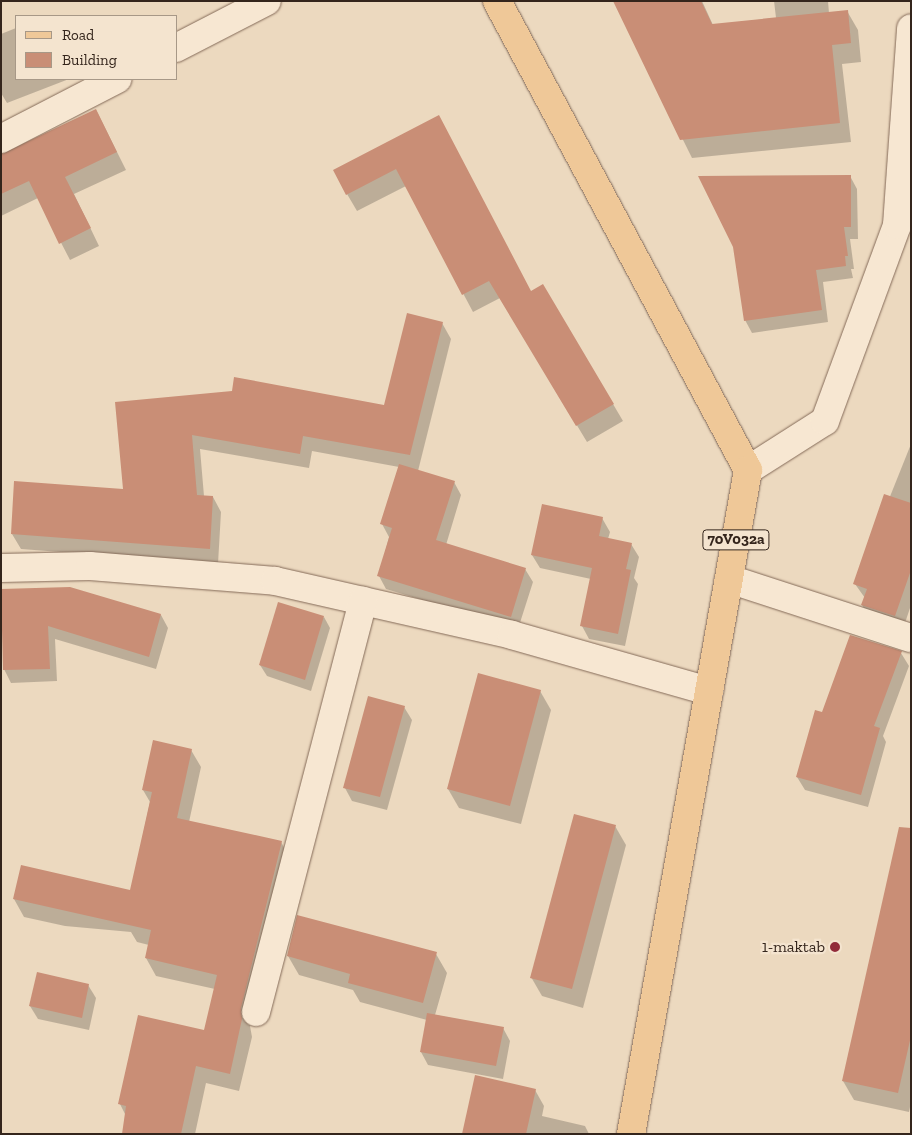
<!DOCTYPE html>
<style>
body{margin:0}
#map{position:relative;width:912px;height:1135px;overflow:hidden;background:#ecd9bf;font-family:"Zilla Slab",serif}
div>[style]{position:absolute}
.shadow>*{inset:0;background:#0003}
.building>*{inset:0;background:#c98e76}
.roads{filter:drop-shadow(0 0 1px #846a58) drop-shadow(0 0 1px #846a58)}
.minor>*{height:28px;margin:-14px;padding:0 14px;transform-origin:14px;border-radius:14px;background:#f7e7d2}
.major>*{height:28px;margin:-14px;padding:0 14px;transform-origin:14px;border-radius:14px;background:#efc898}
.dots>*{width:14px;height:14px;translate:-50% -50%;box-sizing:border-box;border:2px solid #f4e4cf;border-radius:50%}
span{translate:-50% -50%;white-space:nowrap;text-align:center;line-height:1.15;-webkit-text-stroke:4.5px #f4e4cf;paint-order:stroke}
.shield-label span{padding:1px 4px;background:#f4e4cf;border:1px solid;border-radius:4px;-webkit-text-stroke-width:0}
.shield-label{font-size:15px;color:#34251c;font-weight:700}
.poi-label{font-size:16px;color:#34251c}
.right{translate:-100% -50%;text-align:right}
.frame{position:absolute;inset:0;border:2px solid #34251c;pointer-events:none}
.legend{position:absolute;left:15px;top:15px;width:162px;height:65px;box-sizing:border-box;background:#f4e4cf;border:1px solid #a79887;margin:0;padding:6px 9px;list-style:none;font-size:15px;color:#34251c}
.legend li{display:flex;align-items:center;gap:10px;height:25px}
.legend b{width:25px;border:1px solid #a79887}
</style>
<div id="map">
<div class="shadow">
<i style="clip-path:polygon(614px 1px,702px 1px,713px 25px,776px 18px,774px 1px,828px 1px,829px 13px,847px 11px,858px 30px,861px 62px,842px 64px,851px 142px,692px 158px)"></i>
<i style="clip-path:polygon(16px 28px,16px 79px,69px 79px,7px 103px,1px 93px,1px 34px)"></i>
<i style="clip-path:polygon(96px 110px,126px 170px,74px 194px,99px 246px,70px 260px,38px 198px,1px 216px,1px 157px)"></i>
<i style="clip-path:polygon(438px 117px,531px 293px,613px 404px,623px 421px,587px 442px,500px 298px,473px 312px,406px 186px,357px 211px,347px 194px)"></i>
<i style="clip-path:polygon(850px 176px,857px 189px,858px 239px,850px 239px,854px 269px,851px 269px,853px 278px,823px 282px,828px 322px,752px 333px,745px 320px,735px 247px)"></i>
<i style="clip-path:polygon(442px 323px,451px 339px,418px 471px,454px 482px,461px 495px,446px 545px,525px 569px,533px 582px,518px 629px,386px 589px,379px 576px,389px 537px,382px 524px,399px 467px,312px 451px,309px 468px,200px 449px,204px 496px,213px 497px,221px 512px,218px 564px,21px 549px,12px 534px,16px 482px,125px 490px,116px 403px,385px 406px)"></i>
<i style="clip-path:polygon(911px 444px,911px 605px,903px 629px,870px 618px,862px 605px,865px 598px,855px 584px)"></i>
<i style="clip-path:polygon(602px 518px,610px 532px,608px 539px,631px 544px,639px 557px,634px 578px,638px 584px,625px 646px,589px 639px,582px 626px,591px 579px,540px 568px,532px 555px)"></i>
<i style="clip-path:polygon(1px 590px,161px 615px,168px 628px,156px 669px,55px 639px,57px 681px,11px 683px,4px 669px)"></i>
<i style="clip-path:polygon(324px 617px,330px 628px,311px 691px,267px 676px,260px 665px)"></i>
<i style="clip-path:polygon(901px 653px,909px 666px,883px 736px,886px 742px,868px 807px,805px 790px,797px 777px,822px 713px)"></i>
<i style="clip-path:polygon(540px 691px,551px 710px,521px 824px,459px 808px,448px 789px)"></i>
<i style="clip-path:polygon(404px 707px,412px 720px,387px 810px,352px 801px,345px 788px)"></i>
<i style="clip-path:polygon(191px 750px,201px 767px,189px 822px,281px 842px,291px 860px,250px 1026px,252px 1037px,239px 1091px,206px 1083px,195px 1134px,123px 1134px,126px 1116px,120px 1104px,205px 1031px,215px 989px,156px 976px,146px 958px,149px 945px,137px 942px,131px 932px,65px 926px,24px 917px,14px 899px,131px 891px,150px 802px,143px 790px)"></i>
<i style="clip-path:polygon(615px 826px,626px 845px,583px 1008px,542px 996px,531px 977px)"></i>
<i style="clip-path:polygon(911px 883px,911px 1102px,909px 1112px,854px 1100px,843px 1081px)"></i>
<i style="clip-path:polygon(436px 954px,447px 973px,435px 1015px,503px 1028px,510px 1041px,503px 1079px,428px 1065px,421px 1052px,427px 1020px,360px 1002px,353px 990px,299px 975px,288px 956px)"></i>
<i style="clip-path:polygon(88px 985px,96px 998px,89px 1030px,38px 1019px,30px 1006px)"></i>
<i style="clip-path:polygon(535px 1090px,544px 1106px,542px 1116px,585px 1126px,589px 1134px,463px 1134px)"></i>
</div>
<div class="building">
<i style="clip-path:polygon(613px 1px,701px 1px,712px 24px,848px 10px,851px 43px,832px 45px,840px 123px,680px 140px)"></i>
<i style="clip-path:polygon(96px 109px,117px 152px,65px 177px,91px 228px,59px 244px,29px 181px,1px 194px,1px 154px)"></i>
<i style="clip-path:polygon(439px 115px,531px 291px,543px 284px,614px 404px,576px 426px,489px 281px,462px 295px,396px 169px,346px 195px,333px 170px)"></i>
<i style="clip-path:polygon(851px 175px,851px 227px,844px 227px,848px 256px,845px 256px,846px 266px,816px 270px,822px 310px,744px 321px,733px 247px,698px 176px)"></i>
<i style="clip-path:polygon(407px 313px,443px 322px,410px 455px,303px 436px,300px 454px,192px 435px,197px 495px,213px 496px,210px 549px,11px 534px,14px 481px,123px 489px,115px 402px,232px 391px,234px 377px,384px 405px)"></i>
<i style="clip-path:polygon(399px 464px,455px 481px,436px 540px,526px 568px,511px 617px,377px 576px,392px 528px,380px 524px)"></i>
<i style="clip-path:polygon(884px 494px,911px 503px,911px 570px,895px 616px,861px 605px,867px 589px,853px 584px)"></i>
<i style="clip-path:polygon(542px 504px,603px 517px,599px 536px,632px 543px,626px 569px,631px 570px,618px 634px,580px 626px,592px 568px,531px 555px)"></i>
<i style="clip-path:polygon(70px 587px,161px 614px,149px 657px,48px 626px,50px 669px,3px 670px,1px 589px)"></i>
<i style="clip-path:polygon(278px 602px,324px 616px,305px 680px,259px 665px)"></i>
<i style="clip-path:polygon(850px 635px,902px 651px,874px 726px,880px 728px,861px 795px,796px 777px,815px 710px,822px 712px)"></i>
<i style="clip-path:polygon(478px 673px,541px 690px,510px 806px,447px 789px)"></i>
<i style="clip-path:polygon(368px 696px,405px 706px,380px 797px,343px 788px)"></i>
<i style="clip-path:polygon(153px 740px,192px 749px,177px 818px,282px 841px,241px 1008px,242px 1019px,230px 1074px,196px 1066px,181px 1134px,122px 1134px,126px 1106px,118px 1104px,138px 1015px,204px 1030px,217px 975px,145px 958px,151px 930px,13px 899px,21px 865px,130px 890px,152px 792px,142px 790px)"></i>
<i style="clip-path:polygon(574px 814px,616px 825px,572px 989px,530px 978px)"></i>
<i style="clip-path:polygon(899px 827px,911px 828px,911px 1036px,898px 1093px,842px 1081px)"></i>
<i style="clip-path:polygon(297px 915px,437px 952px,423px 1003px,348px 983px,350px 974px,287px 956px)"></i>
<i style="clip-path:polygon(37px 972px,89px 984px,82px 1018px,29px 1006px)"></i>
<i style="clip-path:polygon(427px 1013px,504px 1027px,496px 1066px,420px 1052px)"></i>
<i style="clip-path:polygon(475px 1075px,536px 1089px,526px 1134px,462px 1134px)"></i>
</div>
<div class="roads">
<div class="minor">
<i style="left:176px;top:48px;width:102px;rotate:-27.3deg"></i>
<i style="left:1px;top:139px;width:131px;rotate:-27.3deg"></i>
<i style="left:748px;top:470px;width:91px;rotate:-32.5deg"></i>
<i style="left:825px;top:421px;width:209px;rotate:-69.8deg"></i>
<i style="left:897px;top:225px;width:197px;rotate:-85.9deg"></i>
<i style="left:1px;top:568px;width:89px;rotate:-1.3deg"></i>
<i style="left:90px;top:566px;width:186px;rotate:4.6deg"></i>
<i style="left:275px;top:581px;width:243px;rotate:12.8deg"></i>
<i style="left:512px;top:635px;width:205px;rotate:15.9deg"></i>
<i style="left:729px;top:579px;width:191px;rotate:18deg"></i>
<i style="left:256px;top:1012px;width:425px;rotate:-75.4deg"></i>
</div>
<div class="major">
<i style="left:497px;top:1px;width:532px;rotate:61.85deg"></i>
<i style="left:748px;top:470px;width:674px;rotate:99.99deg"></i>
</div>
</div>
<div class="dots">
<i style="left:835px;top:947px;background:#912b39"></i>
</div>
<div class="shield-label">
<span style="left:736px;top:540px">70V032a</span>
</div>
<div class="poi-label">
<span class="right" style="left:825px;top:947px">1-maktab</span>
</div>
<div class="frame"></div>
<ul class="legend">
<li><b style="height:6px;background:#efc898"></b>Road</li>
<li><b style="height:14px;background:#c98e76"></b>Building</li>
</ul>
</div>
